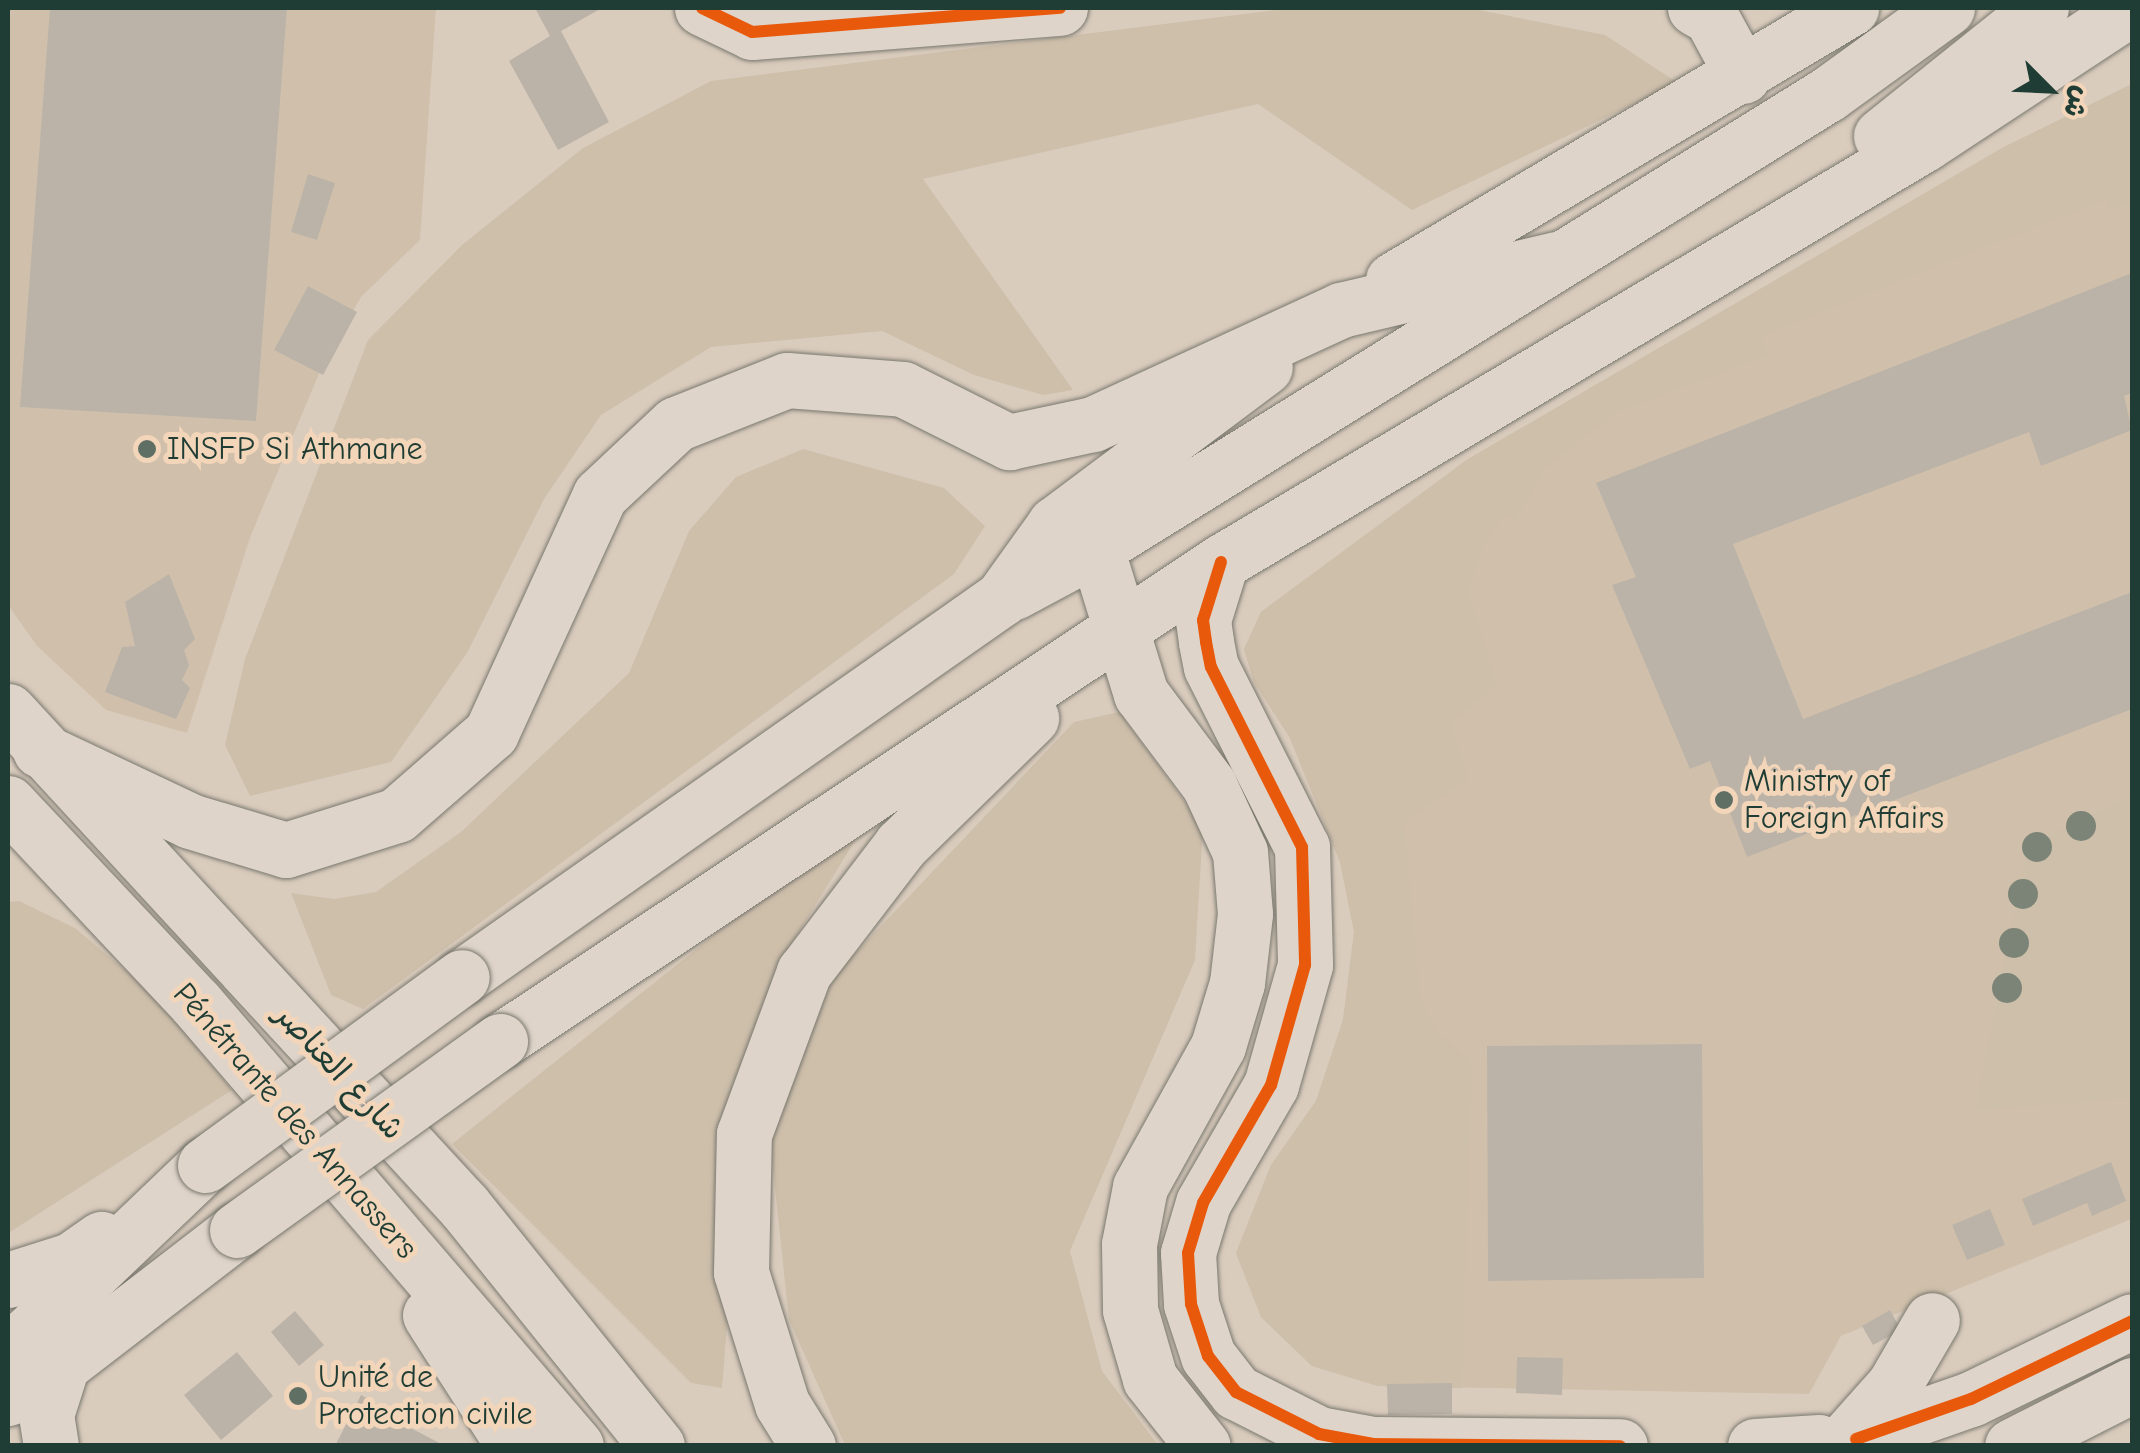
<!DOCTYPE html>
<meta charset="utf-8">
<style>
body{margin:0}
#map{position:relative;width:2140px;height:1453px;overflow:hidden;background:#daccbd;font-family:"Comic Neue","Playpen Sans Arabic",sans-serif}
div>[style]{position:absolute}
.built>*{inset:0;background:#d0c0ab}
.green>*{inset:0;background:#cebfab}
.building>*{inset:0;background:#bbb3a8}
.roads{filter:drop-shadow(0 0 2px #79786f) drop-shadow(0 0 2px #79786f)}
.minor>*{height:55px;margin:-27.5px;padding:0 27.5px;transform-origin:27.5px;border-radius:27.5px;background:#dfd4ca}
.highway>*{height:55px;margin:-27.5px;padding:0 27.5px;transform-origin:27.5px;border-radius:27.5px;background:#dfd4ca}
.bridges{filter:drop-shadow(0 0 2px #79786f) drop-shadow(0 0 2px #79786f)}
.highway-bridge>*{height:55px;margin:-27.5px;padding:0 27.5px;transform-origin:27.5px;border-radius:27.5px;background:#dfd4ca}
.cycleway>*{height:12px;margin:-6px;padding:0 6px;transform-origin:6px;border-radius:6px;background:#e8590c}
.trees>*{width:30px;height:30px;margin:-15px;border-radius:50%;background:#7c8477}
.dots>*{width:28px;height:28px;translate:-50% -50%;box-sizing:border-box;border:5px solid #f3d5b9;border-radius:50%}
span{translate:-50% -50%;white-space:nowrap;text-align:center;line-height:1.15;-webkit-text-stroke:10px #f3d5b9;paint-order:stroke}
.poi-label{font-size:32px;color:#1f3d34}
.left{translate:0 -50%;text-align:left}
.street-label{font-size:32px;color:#1f3d34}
.frame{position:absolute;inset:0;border:10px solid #1f3d34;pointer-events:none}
.north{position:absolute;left:2000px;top:40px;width:100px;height:100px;-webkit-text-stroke:8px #f3d5b9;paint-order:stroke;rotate:114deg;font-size:28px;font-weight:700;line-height:40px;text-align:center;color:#1f3d34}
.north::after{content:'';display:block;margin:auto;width:35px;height:45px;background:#1f3d34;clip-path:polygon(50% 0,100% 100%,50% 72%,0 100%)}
</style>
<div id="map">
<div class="built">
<i style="clip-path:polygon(8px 8px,436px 8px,420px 240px,361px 297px,324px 362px,251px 535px,187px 733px,106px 710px,37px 646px,8px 605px)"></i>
<i style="clip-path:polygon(2132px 84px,2132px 1219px,1841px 1336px,1809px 1394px,1378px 1386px,1312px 1366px,1261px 1317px,1236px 1253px,1271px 1165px,1316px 1101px,1343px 1020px,1354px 932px,1340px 862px,1290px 738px,1254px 682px,1244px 649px,1261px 612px,1468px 459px,2004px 147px)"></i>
</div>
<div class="green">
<i style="clip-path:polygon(1291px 8px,1469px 8px,1605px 35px,1678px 83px,1412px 210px,1258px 104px,923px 179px,1073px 390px,1043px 395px,974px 375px,882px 331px,711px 347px,601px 415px,544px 499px,467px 653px,391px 762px,250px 796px,225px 745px,245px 659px,368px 340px,462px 245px,583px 148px,711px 81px)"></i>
<i style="clip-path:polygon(2132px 84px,2132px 203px,2113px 211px,2105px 200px,1762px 336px,1768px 356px,1616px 413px,1545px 469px,1515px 522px,1506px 514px,1485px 542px,1469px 592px,1497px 684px,1452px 723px,1468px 780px,1404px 822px,1420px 997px,1436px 1030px,1472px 1062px,1462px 1388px,1378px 1386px,1312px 1366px,1261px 1317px,1236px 1253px,1271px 1165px,1316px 1101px,1343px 1020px,1354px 932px,1340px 862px,1290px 738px,1254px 682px,1244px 649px,1261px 612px,1468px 459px,2004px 147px)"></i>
<i style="clip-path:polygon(803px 449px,944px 488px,985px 526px,954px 574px,363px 1009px,331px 995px,291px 893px,334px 899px,376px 892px,461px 832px,629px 673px,689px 531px,736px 477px)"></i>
<i style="clip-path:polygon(1119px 712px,1203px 827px,1195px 960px,1070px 1251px,1102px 1371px,1158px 1445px,845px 1445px,789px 1320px,769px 1132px,829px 981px,1074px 722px)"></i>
<i style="clip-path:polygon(2132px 795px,2132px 1098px,1975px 1111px,2028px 845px)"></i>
<i style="clip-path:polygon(877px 805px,792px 943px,729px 1301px,722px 1388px,691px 1383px,452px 1144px)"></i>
<i style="clip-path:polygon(19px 901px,75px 928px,150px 991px,232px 1090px,10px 1232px,8px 902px)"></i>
</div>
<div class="building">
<i style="clip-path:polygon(50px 8px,287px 8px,256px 421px,20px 407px)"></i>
<i style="clip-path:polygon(535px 8px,602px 8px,561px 31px,609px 122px,558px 150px,509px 61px,550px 36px)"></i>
<i style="clip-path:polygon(308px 174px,335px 183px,317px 240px,291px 232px)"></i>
<i style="clip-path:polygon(2132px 273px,2132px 393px,2124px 396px,2132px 430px,2041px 466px,2029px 432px,1733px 544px,1803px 719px,2132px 592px,2132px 709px,1747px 857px,1710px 761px,1690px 769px,1612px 585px,1636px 577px,1596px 483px)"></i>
<i style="clip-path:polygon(308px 286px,357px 312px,323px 375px,274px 350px)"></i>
<i style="clip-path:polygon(169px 574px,195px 639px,184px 650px,189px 665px,182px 680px,190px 688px,176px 719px,105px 692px,122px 647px,135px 646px,125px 602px)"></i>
<i style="clip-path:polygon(1702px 1044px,1704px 1278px,1488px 1281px,1487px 1046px)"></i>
<i style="clip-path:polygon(2111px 1162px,2126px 1201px,2092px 1216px,2087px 1203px,2033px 1226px,2022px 1199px)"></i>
<i style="clip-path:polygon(1990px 1209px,2005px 1245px,1967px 1260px,1952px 1225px)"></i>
<i style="clip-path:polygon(1890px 1310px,1901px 1330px,1873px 1345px,1862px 1326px)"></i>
<i style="clip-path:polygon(295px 1311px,324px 1345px,299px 1366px,271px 1332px)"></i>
<i style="clip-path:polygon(237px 1352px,273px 1396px,221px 1440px,184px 1395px)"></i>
<i style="clip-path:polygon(1517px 1357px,1563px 1358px,1562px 1395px,1516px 1393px)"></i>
<i style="clip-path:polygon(1452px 1383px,1452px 1414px,1388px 1415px,1387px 1384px)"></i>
<i style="clip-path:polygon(361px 1395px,390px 1411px,388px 1416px,445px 1446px,335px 1446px)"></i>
</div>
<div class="roads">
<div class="minor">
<i style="left:702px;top:8px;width:55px;rotate:25.6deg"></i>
<i style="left:752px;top:32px;width:309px;rotate:-4.5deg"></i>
<i style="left:1096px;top:548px;width:153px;rotate:72.9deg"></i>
<i style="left:1141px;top:694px;width:114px;rotate:53.2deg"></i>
<i style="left:1209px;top:785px;width:74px;rotate:65.2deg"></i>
<i style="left:1240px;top:852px;width:62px;rotate:85.4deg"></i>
<i style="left:1245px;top:914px;width:69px;rotate:96.6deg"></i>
<i style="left:1237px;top:983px;width:66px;rotate:106.8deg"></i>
<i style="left:1218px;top:1046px;width:161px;rotate:119deg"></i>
<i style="left:1140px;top:1187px;width:58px;rotate:100.9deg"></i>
<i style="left:1129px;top:1244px;width:66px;rotate:89.1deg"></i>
<i style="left:1130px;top:1310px;width:72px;rotate:73.8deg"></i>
<i style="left:1150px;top:1379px;width:85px;rotate:51.7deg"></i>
<i style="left:1221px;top:562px;width:61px;rotate:107.2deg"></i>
<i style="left:1203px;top:620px;width:22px;rotate:82deg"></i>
<i style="left:1206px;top:642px;width:25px;rotate:79deg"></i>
<i style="left:1211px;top:667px;width:202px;rotate:63.2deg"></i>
<i style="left:1302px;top:847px;width:118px;rotate:88.5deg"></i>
<i style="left:1305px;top:965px;width:125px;rotate:105.8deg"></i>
<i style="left:1271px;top:1085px;width:136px;rotate:120deg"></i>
<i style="left:1203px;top:1203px;width:52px;rotate:106.7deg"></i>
<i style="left:1188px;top:1253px;width:51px;rotate:86.6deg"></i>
<i style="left:1191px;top:1304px;width:55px;rotate:71.9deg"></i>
<i style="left:1208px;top:1356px;width:46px;rotate:52.1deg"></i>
<i style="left:1236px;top:1392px;width:93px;rotate:26.8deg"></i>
<i style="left:1319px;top:1434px;width:55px;rotate:10.5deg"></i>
<i style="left:1373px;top:1444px;width:247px;rotate:0.5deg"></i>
<i style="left:1847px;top:1438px;width:71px;rotate:-48.4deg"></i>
<i style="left:1894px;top:1385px;width:75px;rotate:-59.7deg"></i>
<i style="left:1856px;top:1439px;width:122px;rotate:-19.2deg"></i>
<i style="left:1971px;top:1399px;width:179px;rotate:-25.8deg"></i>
<i style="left:1755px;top:1446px;width:64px;rotate:-3.6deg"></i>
<i style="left:2012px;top:1446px;width:135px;rotate:-26.9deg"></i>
</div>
<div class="highway">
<i style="left:1695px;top:8px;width:18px;rotate:29deg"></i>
<i style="left:1711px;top:17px;width:67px;rotate:61.5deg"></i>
<i style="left:1881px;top:136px;width:205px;rotate:-38.7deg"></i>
<i style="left:1393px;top:280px;width:533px;rotate:-30.71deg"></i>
<i style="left:1014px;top:592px;width:93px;rotate:-28.2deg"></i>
<i style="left:1096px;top:548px;width:861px;rotate:-31.81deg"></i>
<i style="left:1828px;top:94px;width:147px;rotate:-35.9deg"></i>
<i style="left:8px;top:711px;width:673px;rotate:47.35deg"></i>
<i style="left:464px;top:1206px;width:308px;rotate:51.2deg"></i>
<i style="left:40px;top:750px;width:166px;rotate:25.3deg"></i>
<i style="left:190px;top:821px;width:100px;rotate:16.8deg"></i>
<i style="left:286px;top:850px;width:116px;rotate:-17.5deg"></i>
<i style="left:397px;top:815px;width:125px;rotate:-41.1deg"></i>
<i style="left:491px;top:733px;width:262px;rotate:-65.4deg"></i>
<i style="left:600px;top:495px;width:104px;rotate:-43.1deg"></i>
<i style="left:676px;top:424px;width:119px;rotate:-21.6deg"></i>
<i style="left:787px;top:380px;width:116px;rotate:4.4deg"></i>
<i style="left:903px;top:389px;width:119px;rotate:26.6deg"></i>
<i style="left:1009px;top:442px;width:86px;rotate:-12.1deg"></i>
<i style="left:1093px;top:424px;width:273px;rotate:-24.7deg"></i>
<i style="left:1341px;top:310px;width:222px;rotate:-13.3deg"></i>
<i style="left:8px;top:803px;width:273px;rotate:46.8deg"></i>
<i style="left:195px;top:1002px;width:585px;rotate:49.37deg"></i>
<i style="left:462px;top:977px;width:660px;rotate:-35.06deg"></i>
<i style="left:1002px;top:598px;width:91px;rotate:-54.4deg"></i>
<i style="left:1055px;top:524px;width:262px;rotate:-36.8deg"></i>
<i style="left:500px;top:1041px;width:866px;rotate:-33.6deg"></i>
<i style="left:1221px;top:562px;width:818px;rotate:-30.74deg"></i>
<i style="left:1924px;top:144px;width:248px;rotate:-33.3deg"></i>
<i style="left:8px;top:1280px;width:66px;rotate:-17.6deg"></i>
<i style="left:71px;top:1260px;width:37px;rotate:-35deg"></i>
<i style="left:430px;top:1315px;width:156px;rotate:57.3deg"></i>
<i style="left:8px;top:1353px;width:272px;rotate:-43.7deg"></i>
<i style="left:8px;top:1398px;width:63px;rotate:-31.4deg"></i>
<i style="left:62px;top:1365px;width:221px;rotate:-37.6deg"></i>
<i style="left:51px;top:1446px;width:31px;rotate:-99deg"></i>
<i style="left:46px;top:1415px;width:52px;rotate:-72.3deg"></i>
<i style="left:808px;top:1446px;width:49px;rotate:-121.8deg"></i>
<i style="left:782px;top:1404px;width:138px;rotate:-107.3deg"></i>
<i style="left:741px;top:1272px;width:138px;rotate:-88.8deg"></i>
<i style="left:744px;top:1134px;width:173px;rotate:-69.7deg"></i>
<i style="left:804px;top:972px;width:160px;rotate:-52.6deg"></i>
<i style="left:901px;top:845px;width:182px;rotate:-44.3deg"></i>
</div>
</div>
<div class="bridges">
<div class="highway-bridge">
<i style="left:205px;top:1165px;width:318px;rotate:-36.2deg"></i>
<i style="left:237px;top:1230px;width:324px;rotate:-35.7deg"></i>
</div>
</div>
<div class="cycleway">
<i style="left:702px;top:8px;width:55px;rotate:25.6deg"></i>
<i style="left:752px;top:32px;width:309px;rotate:-4.5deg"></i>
<i style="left:1221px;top:562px;width:61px;rotate:107.2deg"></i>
<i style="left:1203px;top:620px;width:22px;rotate:82deg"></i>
<i style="left:1206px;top:642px;width:25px;rotate:79deg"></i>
<i style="left:1211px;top:667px;width:202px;rotate:63.2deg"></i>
<i style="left:1302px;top:847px;width:118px;rotate:88.5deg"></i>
<i style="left:1305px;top:965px;width:125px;rotate:105.8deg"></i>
<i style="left:1271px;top:1085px;width:136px;rotate:120deg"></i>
<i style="left:1203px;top:1203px;width:52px;rotate:106.7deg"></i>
<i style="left:1188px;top:1253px;width:51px;rotate:86.6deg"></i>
<i style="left:1191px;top:1304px;width:55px;rotate:71.9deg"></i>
<i style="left:1208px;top:1356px;width:46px;rotate:52.1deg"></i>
<i style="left:1236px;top:1392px;width:93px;rotate:26.8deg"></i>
<i style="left:1319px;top:1434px;width:55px;rotate:10.5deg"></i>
<i style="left:1373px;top:1444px;width:247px;rotate:0.5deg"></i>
<i style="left:1856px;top:1439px;width:122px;rotate:-19.2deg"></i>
<i style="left:1971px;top:1399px;width:179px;rotate:-25.8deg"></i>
</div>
<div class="trees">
<i style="left:2081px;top:826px"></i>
<i style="left:2037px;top:847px"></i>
<i style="left:2023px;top:894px"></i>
<i style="left:2014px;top:943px"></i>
<i style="left:2007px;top:988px"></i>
</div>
<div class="dots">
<i style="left:147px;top:449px;background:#606f64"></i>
<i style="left:1724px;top:800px;background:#606f64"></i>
<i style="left:298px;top:1396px;background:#606f64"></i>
</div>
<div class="poi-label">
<span class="left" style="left:167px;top:449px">INSFP Si Athmane</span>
<span class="left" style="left:1744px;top:800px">Ministry of<br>Foreign Affairs</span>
<span class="left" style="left:318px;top:1396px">Unité de<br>Protection civile</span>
</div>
<div class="street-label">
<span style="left:339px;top:1072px;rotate:47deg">شارع العناصر</span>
<span style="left:295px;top:1121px;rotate:49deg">Pénétrante des Annassers</span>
</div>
<div class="frame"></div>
<div class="north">ش</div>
</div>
